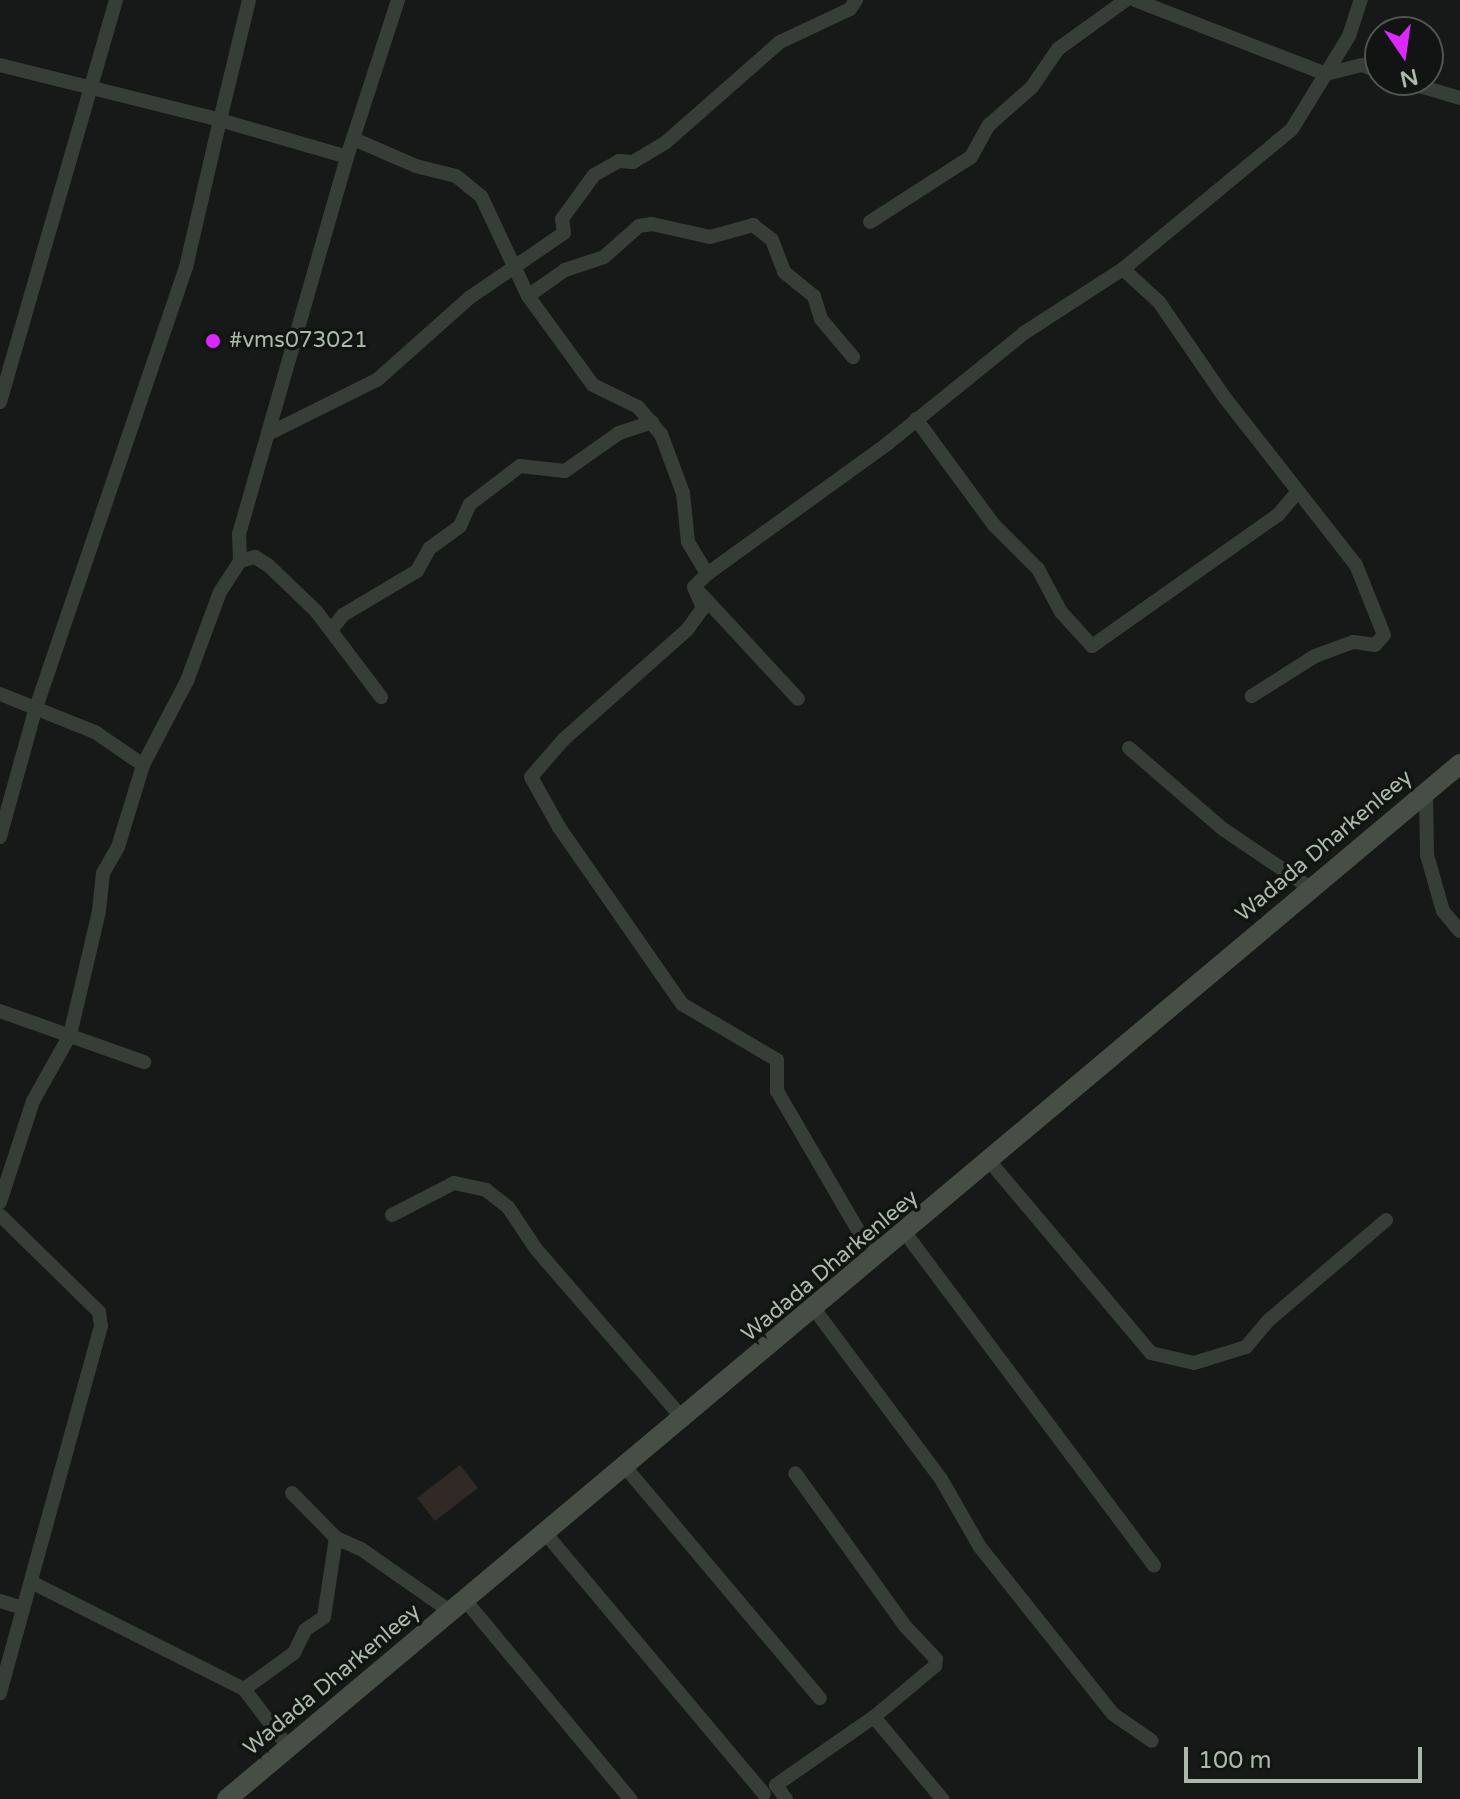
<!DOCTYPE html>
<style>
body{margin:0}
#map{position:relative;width:1460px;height:1799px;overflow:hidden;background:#161917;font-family:"Varela Round",sans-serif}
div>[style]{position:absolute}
.green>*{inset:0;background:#312926}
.street>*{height:14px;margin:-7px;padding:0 7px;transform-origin:7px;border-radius:7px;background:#373e37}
.secondary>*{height:20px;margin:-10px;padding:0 10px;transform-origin:10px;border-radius:10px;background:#464e45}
.dots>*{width:22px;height:22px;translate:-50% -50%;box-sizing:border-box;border:4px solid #111412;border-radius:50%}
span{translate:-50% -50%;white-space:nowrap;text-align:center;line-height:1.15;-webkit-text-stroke:7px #111412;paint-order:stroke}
.poi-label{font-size:22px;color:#aabaa8}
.left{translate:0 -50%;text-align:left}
.street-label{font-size:22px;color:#aabaa8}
.north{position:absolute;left:1364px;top:16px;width:80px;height:80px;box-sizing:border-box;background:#111412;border:2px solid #4e564e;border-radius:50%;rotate:167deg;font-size:22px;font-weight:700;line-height:32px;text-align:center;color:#aabaa8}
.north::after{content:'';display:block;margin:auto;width:28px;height:36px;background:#db28ff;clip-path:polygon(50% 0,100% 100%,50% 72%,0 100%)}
.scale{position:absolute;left:1184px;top:1747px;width:238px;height:36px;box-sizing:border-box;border:4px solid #aabaa8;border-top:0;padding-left:10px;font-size:24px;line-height:28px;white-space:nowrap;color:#aabaa8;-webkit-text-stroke:6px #111412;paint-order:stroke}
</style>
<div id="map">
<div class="green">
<i style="clip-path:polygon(460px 1465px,478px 1488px,435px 1521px,417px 1498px)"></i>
</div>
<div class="street">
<i style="left:249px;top:0;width:123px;rotate:103.6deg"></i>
<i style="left:220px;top:120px;width:132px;rotate:16.2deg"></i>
<i style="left:1135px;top:0;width:205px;rotate:21.2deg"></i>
<i style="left:1326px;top:74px;width:37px;rotate:-14deg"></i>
<i style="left:1362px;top:65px;width:19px;rotate:21deg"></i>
<i style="left:0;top:65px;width:227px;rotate:14deg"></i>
<i style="left:220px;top:120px;width:151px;rotate:103deg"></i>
<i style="left:186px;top:267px;width:465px;rotate:108.8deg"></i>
<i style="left:36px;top:707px;width:135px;rotate:105.5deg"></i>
<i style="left:1399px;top:80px;width:64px;rotate:16.4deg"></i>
<i style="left:356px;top:140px;width:65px;rotate:23.4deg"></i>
<i style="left:416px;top:166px;width:41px;rotate:14deg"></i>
<i style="left:456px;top:176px;width:32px;rotate:39deg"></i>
<i style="left:481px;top:196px;width:110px;rotate:64.8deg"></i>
<i style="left:528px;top:296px;width:110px;rotate:53.9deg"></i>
<i style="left:593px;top:385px;width:50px;rotate:26.1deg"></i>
<i style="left:638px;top:407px;width:35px;rotate:50deg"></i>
<i style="left:661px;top:434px;width:63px;rotate:69.6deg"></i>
<i style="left:683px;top:493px;width:49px;rotate:84.2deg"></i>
<i style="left:688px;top:542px;width:37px;rotate:59deg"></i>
<i style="left:870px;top:222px;width:120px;rotate:-32.8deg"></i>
<i style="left:971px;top:157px;width:37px;rotate:-61deg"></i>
<i style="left:989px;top:125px;width:57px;rotate:-41.5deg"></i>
<i style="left:1032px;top:87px;width:46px;rotate:-55.6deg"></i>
<i style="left:1058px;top:49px;width:84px;rotate:-35.8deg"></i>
<i style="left:1123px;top:269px;width:49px;rotate:42.5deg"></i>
<i style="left:1159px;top:302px;width:116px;rotate:55.5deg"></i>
<i style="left:1225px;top:398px;width:212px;rotate:51.9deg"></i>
<i style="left:1356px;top:565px;width:75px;rotate:68.2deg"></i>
<i style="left:1384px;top:635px;width:13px;rotate:132deg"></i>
<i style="left:1375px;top:645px;width:22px;rotate:-172deg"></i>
<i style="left:1353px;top:642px;width:40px;rotate:159.8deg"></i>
<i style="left:1315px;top:656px;width:75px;rotate:147.6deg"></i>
<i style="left:528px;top:296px;width:45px;rotate:-35.1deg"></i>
<i style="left:565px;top:270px;width:41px;rotate:-18.4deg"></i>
<i style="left:604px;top:257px;width:47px;rotate:-41.5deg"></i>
<i style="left:639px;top:226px;width:13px;rotate:-9deg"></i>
<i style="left:652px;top:224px;width:59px;rotate:12.6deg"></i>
<i style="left:710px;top:237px;width:45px;rotate:-15.6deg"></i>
<i style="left:753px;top:225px;width:24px;rotate:38deg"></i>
<i style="left:772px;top:240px;width:34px;rotate:69deg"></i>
<i style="left:784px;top:272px;width:38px;rotate:39deg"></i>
<i style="left:814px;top:296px;width:24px;rotate:73deg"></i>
<i style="left:821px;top:319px;width:50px;rotate:49.9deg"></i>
<i style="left:0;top:402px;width:418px;rotate:-73.9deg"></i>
<i style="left:916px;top:419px;width:132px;rotate:53.7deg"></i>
<i style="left:994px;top:525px;width:62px;rotate:45deg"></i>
<i style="left:1038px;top:569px;width:49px;rotate:61.9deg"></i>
<i style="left:1061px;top:612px;width:46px;rotate:47.6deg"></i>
<i style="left:1092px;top:646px;width:228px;rotate:-35.2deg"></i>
<i style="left:1278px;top:515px;width:30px;rotate:-50deg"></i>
<i style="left:270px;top:433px;width:119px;rotate:-26.4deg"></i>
<i style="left:377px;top:380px;width:123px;rotate:-41.7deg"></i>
<i style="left:469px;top:298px;width:115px;rotate:-34.4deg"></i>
<i style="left:564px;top:233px;width:14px;rotate:-98deg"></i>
<i style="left:562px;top:219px;width:54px;rotate:-54deg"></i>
<i style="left:594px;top:175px;width:29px;rotate:-29deg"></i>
<i style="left:619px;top:161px;width:14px;rotate:4deg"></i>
<i style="left:633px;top:162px;width:37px;rotate:-31deg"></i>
<i style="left:665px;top:143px;width:153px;rotate:-41.3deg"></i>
<i style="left:780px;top:42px;width:77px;rotate:-25.2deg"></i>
<i style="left:850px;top:9px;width:11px;rotate:-56deg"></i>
<i style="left:240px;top:561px;width:16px;rotate:-15deg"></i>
<i style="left:255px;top:557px;width:15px;rotate:32deg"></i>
<i style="left:268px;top:565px;width:66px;rotate:43.8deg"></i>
<i style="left:316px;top:611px;width:108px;rotate:52.9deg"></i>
<i style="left:700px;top:593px;width:144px;rotate:47.2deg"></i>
<i style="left:332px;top:629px;width:18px;rotate:-52deg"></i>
<i style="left:343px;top:615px;width:86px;rotate:-30.7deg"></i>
<i style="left:417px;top:571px;width:26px;rotate:-61deg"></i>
<i style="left:430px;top:548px;width:37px;rotate:-36deg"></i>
<i style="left:460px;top:526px;width:24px;rotate:-66deg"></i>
<i style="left:470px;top:504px;width:63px;rotate:-37.2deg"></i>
<i style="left:520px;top:466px;width:45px;rotate:6.3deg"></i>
<i style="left:565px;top:471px;width:66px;rotate:-35.1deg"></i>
<i style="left:619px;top:433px;width:35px;rotate:-18deg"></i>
<i style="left:0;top:694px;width:102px;rotate:21.8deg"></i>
<i style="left:95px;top:732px;width:58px;rotate:34.5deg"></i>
<i style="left:1129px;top:748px;width:124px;rotate:40.8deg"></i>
<i style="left:1223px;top:829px;width:105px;rotate:34.1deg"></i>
<i style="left:1426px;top:792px;width:63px;rotate:89.1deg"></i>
<i style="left:1427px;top:855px;width:58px;rotate:74.1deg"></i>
<i style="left:1443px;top:911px;width:26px;rotate:50deg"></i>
<i style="left:0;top:1011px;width:153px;rotate:19.5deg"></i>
<i style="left:991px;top:1163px;width:248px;rotate:49.9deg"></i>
<i style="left:1151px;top:1353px;width:44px;rotate:13.1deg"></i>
<i style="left:1194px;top:1363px;width:54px;rotate:-17.1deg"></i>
<i style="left:1246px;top:1347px;width:35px;rotate:-50deg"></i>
<i style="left:1269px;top:1320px;width:154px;rotate:-40.5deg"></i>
<i style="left:0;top:1202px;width:106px;rotate:-71.9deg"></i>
<i style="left:33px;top:1101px;width:76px;rotate:-60.7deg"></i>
<i style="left:70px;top:1035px;width:127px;rotate:-76.8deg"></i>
<i style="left:99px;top:911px;width:38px;rotate:-84deg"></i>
<i style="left:103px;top:873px;width:30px;rotate:-60deg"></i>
<i style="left:118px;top:847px;width:86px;rotate:-73deg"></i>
<i style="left:143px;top:765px;width:95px;rotate:-62.4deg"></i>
<i style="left:187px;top:681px;width:95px;rotate:-69.7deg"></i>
<i style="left:220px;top:592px;width:37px;rotate:-57deg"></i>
<i style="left:240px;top:561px;width:27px;rotate:-92deg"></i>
<i style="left:239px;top:534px;width:392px;rotate:-74deg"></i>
<i style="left:347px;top:157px;width:165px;rotate:-72deg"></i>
<i style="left:0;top:1215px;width:139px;rotate:44.4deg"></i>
<i style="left:99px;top:1312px;width:14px;rotate:82deg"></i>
<i style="left:101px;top:1326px;width:381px;rotate:105.4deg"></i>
<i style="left:392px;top:1215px;width:70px;rotate:-27.3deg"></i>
<i style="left:454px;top:1183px;width:33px;rotate:12deg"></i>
<i style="left:486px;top:1190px;width:28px;rotate:38deg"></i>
<i style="left:508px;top:1207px;width:50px;rotate:56.3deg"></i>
<i style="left:536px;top:1249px;width:226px;rotate:49.1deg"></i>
<i style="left:906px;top:1234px;width:414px;rotate:53.2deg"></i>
<i style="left:884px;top:1251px;width:26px;rotate:-148deg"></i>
<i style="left:862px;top:1237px;width:169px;rotate:-120.2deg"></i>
<i style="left:777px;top:1091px;width:31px;rotate:-90deg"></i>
<i style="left:777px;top:1060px;width:110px;rotate:-149.5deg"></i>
<i style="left:682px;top:1004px;width:216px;rotate:-124.8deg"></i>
<i style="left:559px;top:827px;width:57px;rotate:-119.2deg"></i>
<i style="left:531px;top:777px;width:49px;rotate:-49.1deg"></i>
<i style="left:563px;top:740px;width:166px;rotate:-41.6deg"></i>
<i style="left:687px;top:630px;width:27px;rotate:-54deg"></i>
<i style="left:703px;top:608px;width:23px;rotate:-113deg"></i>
<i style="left:694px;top:587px;width:18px;rotate:-45deg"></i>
<i style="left:707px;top:574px;width:222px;rotate:-35.8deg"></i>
<i style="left:887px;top:444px;width:176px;rotate:-39deg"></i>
<i style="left:1024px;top:333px;width:118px;rotate:-32.9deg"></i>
<i style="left:1123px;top:269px;width:219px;rotate:-39.6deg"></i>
<i style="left:1292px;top:129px;width:109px;rotate:-58.5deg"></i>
<i style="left:1349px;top:36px;width:38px;rotate:-72deg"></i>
<i style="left:815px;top:1310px;width:211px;rotate:53.3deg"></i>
<i style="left:941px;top:1479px;width:78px;rotate:60.2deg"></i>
<i style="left:980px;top:1547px;width:213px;rotate:51.5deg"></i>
<i style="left:1113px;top:1714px;width:47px;rotate:34.7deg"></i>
<i style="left:626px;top:1468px;width:301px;rotate:49.9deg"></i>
<i style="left:292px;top:1493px;width:63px;rotate:45.6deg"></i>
<i style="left:336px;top:1538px;width:27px;rotate:24deg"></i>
<i style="left:361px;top:1549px;width:110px;rotate:35deg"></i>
<i style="left:546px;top:1534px;width:339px;rotate:50deg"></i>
<i style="left:33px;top:1583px;width:236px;rotate:26.7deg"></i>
<i style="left:244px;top:1689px;width:74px;rotate:52.7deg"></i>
<i style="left:465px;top:1600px;width:259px;rotate:50.3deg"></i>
<i style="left:0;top:1601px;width:24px;rotate:17deg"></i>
<i style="left:244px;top:1689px;width:62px;rotate:-35.8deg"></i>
<i style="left:294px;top:1653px;width:25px;rotate:-64deg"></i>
<i style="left:305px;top:1630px;width:23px;rotate:-34deg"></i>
<i style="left:324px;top:1617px;width:80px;rotate:-81.4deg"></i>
<i style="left:874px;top:1717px;width:107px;rotate:50.3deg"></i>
<i style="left:786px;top:1799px;width:17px;rotate:-126deg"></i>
<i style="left:776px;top:1785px;width:119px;rotate:-34.8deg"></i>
<i style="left:874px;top:1717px;width:80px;rotate:-39.9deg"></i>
<i style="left:935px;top:1666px;width:7px;rotate:-82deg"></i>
<i style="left:936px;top:1659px;width:45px;rotate:-133.2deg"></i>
<i style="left:905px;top:1626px;width:188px;rotate:-125.7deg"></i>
</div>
<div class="secondary">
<i style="left:227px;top:1799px;width:1610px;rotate:-40.01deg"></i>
</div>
<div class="dots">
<i style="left:213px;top:341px;background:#db28ff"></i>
</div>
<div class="poi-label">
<span class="left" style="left:229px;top:341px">#vms073021</span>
</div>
<div class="street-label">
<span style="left:1324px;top:846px;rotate:-40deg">Wadada Dharkenleey</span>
<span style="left:830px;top:1266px;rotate:-40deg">Wadada Dharkenleey</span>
<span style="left:332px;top:1680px;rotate:-40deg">Wadada Dharkenleey</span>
</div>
<div class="north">N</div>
<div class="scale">100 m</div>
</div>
